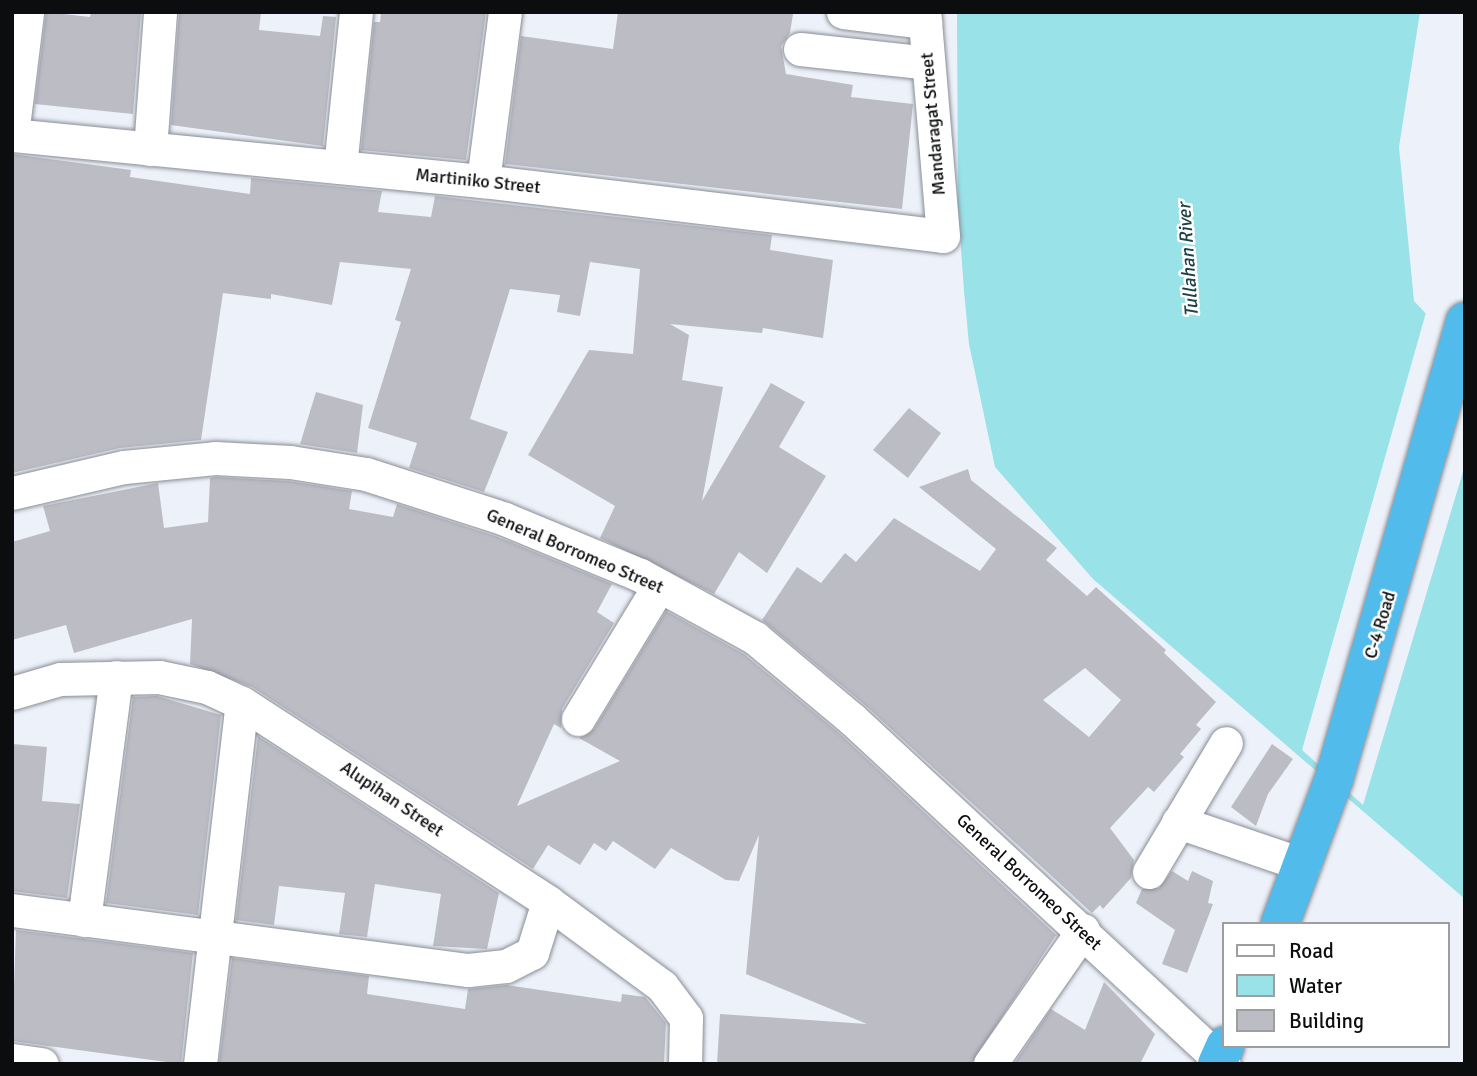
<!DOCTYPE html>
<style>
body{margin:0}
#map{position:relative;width:1477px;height:1076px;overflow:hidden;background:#edf2fa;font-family:Signika,sans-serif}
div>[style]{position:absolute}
.water>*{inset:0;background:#98e2e8}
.pier>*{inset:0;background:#edf2fa}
.building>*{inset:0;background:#bcbcc5}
.roads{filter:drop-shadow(0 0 2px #898d95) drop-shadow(0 0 2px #898d95)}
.minor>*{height:33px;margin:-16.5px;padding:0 16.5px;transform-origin:16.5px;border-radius:16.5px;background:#fff}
.highway>*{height:38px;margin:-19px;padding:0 19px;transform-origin:19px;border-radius:19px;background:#51bbeb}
span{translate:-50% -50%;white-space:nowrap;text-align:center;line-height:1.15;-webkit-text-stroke:5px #fff;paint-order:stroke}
.street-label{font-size:18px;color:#0b0d0f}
.water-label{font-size:19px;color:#1d4144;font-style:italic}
.frame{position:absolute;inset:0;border:14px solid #0b0d0f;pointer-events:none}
.legend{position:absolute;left:1222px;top:922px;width:228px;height:126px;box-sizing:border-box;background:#fff;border:2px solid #9d9e9f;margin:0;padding:9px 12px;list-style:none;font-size:21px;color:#0b0d0f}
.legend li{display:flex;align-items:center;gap:14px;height:35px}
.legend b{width:35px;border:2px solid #9d9e9f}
</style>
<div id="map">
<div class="water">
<i style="clip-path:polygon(957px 12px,1420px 12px,1399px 147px,1414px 301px,1465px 355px,1465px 899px,1093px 579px,995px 467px,969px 344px,964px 291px,958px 207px)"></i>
</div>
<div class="pier">
<i style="clip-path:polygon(1427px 309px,1465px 350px,1465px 465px,1363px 805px,1302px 750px)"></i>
</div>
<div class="building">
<i style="clip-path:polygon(46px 12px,90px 17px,91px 12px,141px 12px,133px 114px,35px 104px)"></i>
<i style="clip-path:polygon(179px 12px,261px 12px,259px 30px,320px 36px,323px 16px,336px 17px,323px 146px,171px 125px)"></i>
<i style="clip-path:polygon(381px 12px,486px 12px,466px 160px,361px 150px,374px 22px,380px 22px)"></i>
<i style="clip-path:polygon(618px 12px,793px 14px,790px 33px,781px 46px,786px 74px,853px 85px,851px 97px,913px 104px,902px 209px,505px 164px,521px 36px,613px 49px)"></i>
<i style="clip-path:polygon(12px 154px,131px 170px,130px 177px,250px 194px,251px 178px,382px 191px,378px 212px,431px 217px,435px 196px,772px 235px,770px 250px,833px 260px,823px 338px,763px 328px,762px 333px,670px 324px,689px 335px,682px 380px,723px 387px,702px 501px,771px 383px,805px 402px,779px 447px,826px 476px,767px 573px,739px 552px,714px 594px,600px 538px,615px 506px,528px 455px,589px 350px,633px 354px,640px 269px,590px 262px,580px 316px,557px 312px,560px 295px,510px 289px,470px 419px,508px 432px,484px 492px,409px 468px,417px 443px,368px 428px,401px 322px,395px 320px,411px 269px,340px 262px,332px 305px,271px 294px,271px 299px,223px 293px,201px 440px,120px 448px,12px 473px)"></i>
<i style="clip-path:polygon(316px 392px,363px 405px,357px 453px,300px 444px)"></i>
<i style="clip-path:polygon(909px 408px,941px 433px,908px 478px,873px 450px)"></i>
<i style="clip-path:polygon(evenodd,968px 469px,971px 480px,1057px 548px,1046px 560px,1087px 596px,1096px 587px,1166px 650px,1164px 653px,1216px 702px,1196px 725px,1201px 729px,1180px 754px,1184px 757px,1154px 792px,1148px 787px,1110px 828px,1134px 860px,1131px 878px,1103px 909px,1100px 905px,1092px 913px,865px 705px,762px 620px,797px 567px,821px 583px,845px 553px,856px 562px,894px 518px,980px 571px,996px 549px,919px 487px,968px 469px,1085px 668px,1121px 700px,1089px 737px,1043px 700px,1085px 668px)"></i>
<i style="clip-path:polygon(215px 477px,288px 481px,352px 491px,349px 509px,393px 517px,397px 504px,498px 537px,612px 584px,597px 612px,614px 623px,562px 709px,561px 728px,554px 724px,517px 806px,620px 761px,579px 738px,594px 729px,666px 611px,744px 654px,839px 733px,1056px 935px,971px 1064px,717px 1064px,720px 1014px,867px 1024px,746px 974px,759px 835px,739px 881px,726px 880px,671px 848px,655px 869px,613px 841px,606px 851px,594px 843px,580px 865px,548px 845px,533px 869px,252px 687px,190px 664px,192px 619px,74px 653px,66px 625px,12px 640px,12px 542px,50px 531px,43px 506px,158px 483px,164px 528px,208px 522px,210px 478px)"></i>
<i style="clip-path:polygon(157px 696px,221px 715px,198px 915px,106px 903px,133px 697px)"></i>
<i style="clip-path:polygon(258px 736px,499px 893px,487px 949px,433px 946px,441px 894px,375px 884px,367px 937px,339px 934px,345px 893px,279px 886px,274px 925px,236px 920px)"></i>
<i style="clip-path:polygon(12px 744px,47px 747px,42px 801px,80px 804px,67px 898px,12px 891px)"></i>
<i style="clip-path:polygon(1272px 744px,1293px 759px,1268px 794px,1256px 826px,1231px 807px)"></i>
<i style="clip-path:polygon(1172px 871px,1188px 881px,1192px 871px,1213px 881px,1208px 903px,1213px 904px,1187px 973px,1162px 964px,1175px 930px,1136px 903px,1142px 889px,1159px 888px)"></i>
<i style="clip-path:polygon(16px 930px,193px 953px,181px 1064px,12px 1041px)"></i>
<i style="clip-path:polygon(232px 958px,369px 976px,367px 994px,465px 1009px,468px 989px,507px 985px,621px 1002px,622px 994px,645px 997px,666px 1023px,664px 1064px,219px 1064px)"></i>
<i style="clip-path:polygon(1104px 982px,1155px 1034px,1140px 1064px,1014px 1064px,1051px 1009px,1085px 1030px)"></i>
</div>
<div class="roads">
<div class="minor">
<i style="left:843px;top:12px;width:83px;rotate:7deg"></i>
<i style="left:800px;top:49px;width:129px;rotate:6.2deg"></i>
<i style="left:12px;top:135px;width:473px;rotate:5.6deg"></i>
<i style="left:483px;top:181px;width:463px;rotate:6.8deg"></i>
<i style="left:943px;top:236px;width:225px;rotate:-94.8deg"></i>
<i style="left:12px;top:135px;width:124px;rotate:-83deg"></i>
<i style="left:150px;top:149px;width:137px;rotate:-85.8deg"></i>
<i style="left:340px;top:167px;width:156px;rotate:-84.1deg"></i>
<i style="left:483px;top:181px;width:170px;rotate:-82.6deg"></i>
<i style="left:12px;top:493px;width:115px;rotate:-13.1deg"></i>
<i style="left:124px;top:467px;width:91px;rotate:-5.6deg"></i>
<i style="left:215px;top:458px;width:75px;rotate:3.1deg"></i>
<i style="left:290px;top:462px;width:77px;rotate:9deg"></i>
<i style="left:366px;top:474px;width:146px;rotate:17.9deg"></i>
<i style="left:505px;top:519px;width:146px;rotate:22.5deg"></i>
<i style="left:640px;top:575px;width:131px;rotate:28.7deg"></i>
<i style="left:755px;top:638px;width:126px;rotate:39.9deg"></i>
<i style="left:852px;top:719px;width:507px;rotate:42.84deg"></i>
<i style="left:12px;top:693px;width:50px;rotate:-16.3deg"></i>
<i style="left:60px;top:679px;width:99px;rotate:-1.2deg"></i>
<i style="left:159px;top:677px;width:49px;rotate:11.8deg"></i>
<i style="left:207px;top:687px;width:38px;rotate:25deg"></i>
<i style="left:242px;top:703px;width:365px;rotate:33deg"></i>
<i style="left:548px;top:902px;width:142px;rotate:36.4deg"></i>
<i style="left:662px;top:986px;width:40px;rotate:53deg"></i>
<i style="left:686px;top:1018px;width:46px;rotate:91.2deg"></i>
<i style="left:578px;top:719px;width:156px;rotate:-58.7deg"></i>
<i style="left:1178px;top:822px;width:133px;rotate:18.8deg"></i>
<i style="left:1149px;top:872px;width:150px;rotate:-59.2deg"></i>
<i style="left:12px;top:910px;width:460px;rotate:7.5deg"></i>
<i style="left:468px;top:970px;width:38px;rotate:-6deg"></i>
<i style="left:506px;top:966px;width:29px;rotate:-27deg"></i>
<i style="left:532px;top:953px;width:53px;rotate:-72.6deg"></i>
<i style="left:84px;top:920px;width:245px;rotate:-82.5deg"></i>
<i style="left:12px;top:1060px;width:30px;rotate:8deg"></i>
<i style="left:200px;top:1064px;width:363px;rotate:-83.4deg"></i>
<i style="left:990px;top:1064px;width:163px;rotate:-55.2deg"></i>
</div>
<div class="highway">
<i style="left:1280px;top:924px;width:155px;rotate:-69.6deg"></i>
<i style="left:1334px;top:779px;width:476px;rotate:-74deg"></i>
<i style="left:1217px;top:1064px;width:20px;rotate:-66deg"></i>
</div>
</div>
<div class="street-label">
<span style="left:933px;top:124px;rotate:-95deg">Mandaragat Street</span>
<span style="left:478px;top:181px;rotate:6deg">Martiniko Street</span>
<span style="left:575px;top:551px;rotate:23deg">General Borromeo Street</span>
<span style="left:1380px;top:625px;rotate:-73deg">C-4 Road</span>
<span style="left:392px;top:799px;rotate:34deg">Alupihan Street</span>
<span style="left:1029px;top:882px;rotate:43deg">General Borromeo Street</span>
</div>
<div class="water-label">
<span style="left:1189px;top:260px;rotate:-94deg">Tullahan River</span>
</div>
<div class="frame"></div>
<ul class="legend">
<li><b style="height:9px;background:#fff"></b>Road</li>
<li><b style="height:19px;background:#98e2e8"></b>Water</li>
<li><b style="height:19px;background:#bcbcc5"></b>Building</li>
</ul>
</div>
